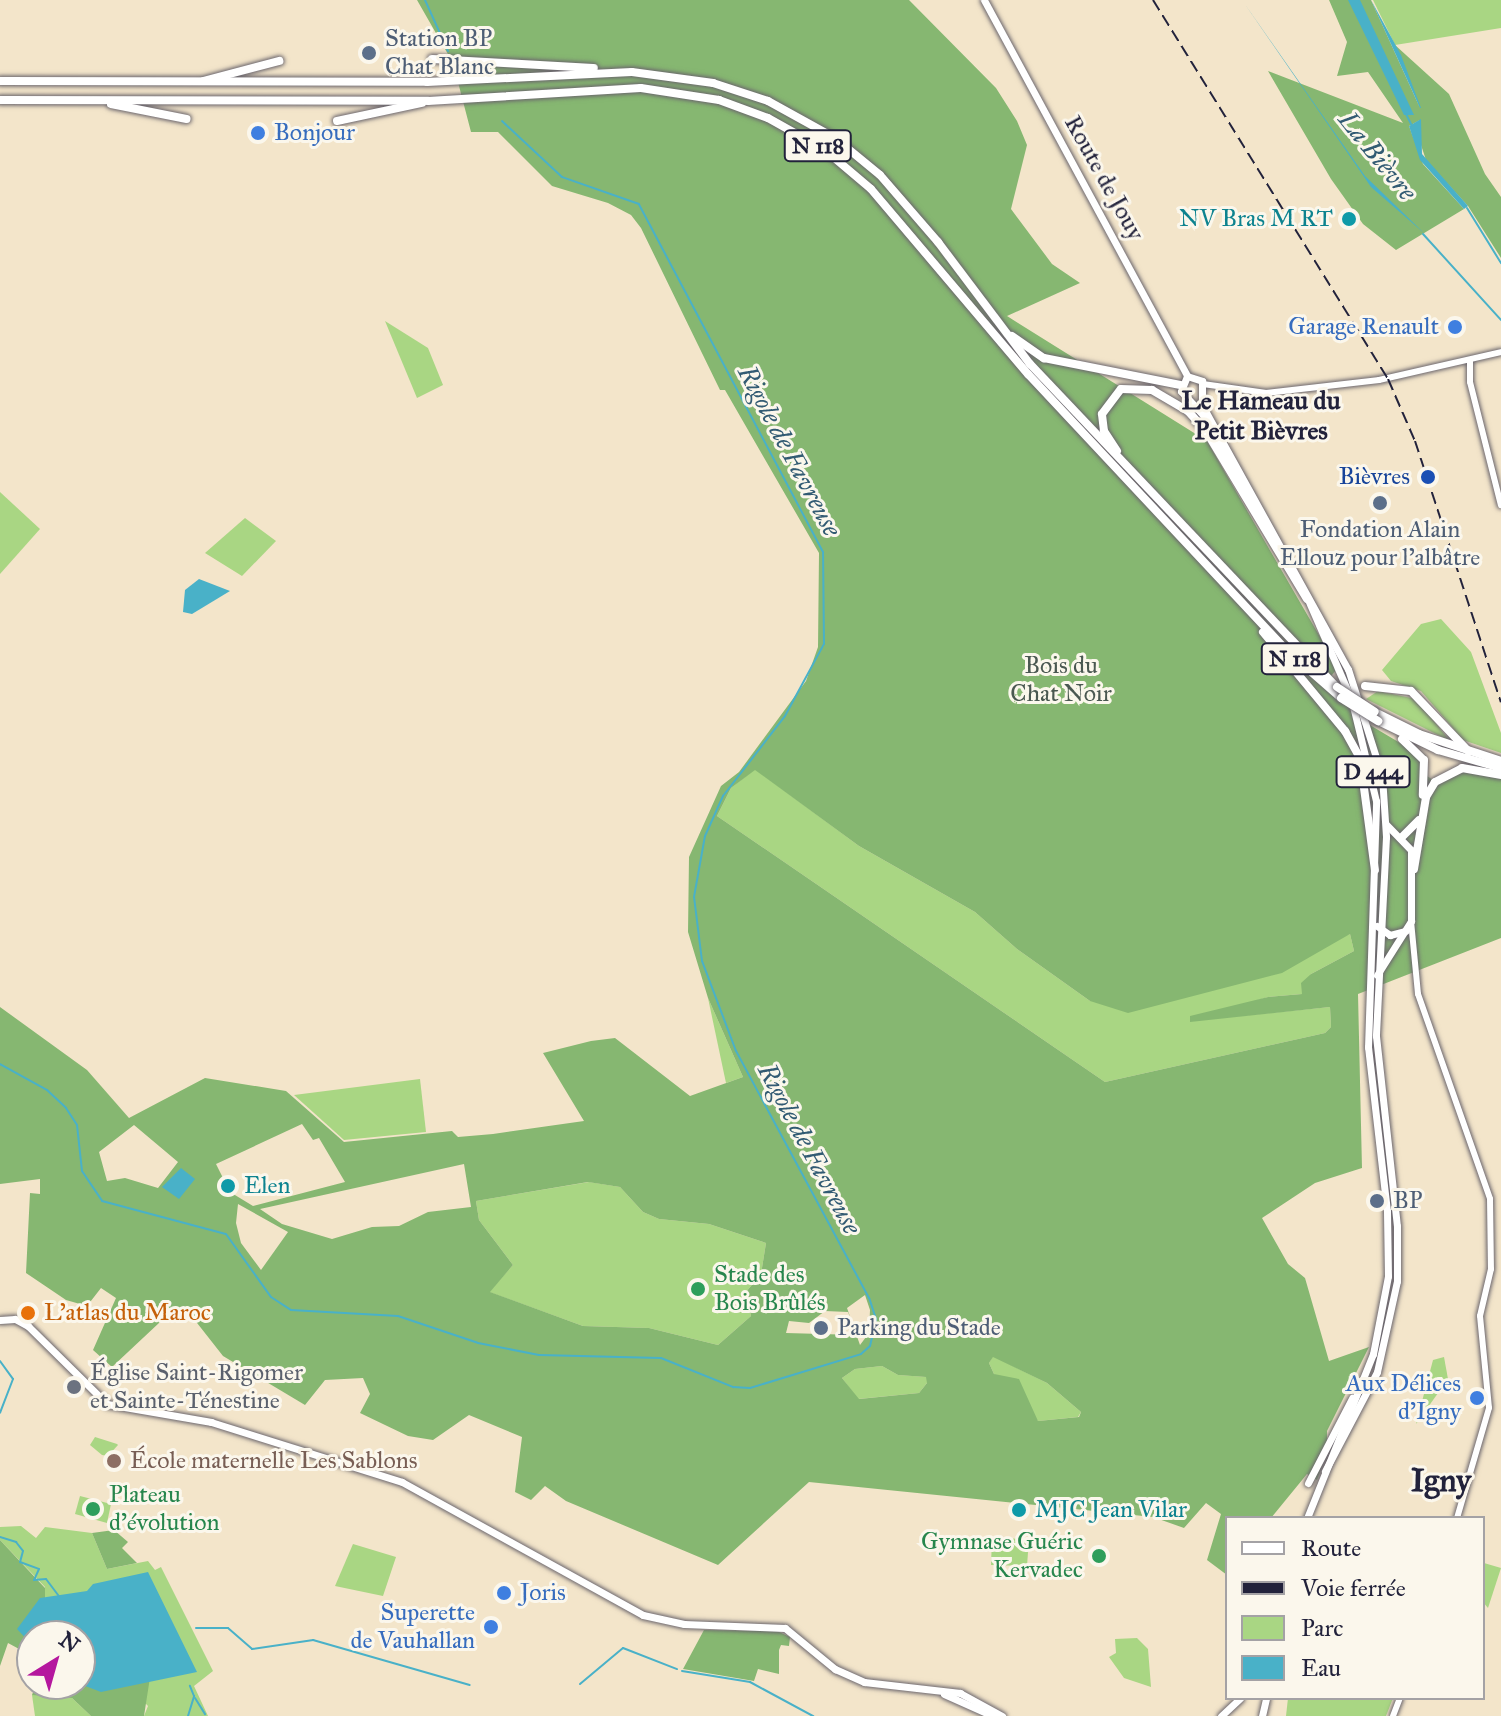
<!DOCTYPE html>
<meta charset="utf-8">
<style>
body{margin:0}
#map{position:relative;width:1501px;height:1716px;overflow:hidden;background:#f3e5ca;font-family:"IM FELL Great Primer",serif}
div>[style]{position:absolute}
.green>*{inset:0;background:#a9d683}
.forest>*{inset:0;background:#86b771}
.water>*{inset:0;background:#49b1c8}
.stream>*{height:2px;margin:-1px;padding:0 1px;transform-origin:1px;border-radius:1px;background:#49b1c8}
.roads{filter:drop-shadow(0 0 2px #6b666d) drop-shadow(0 0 2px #6b666d)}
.tertiary>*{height:6px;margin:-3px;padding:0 3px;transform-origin:3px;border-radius:3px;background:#fff}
.secondary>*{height:7px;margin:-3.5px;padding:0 3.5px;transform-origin:3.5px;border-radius:3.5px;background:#fff}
.primary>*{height:7px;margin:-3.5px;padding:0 3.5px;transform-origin:3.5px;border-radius:3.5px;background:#fff}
.trunk>*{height:8px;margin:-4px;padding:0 4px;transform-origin:4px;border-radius:4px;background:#fff}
.rail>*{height:2px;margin-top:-1px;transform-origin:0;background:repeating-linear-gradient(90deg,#22223b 0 12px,transparent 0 18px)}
.bridges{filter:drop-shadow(0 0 2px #6b666d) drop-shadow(0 0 2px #6b666d)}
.trunk-bridge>*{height:8px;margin:-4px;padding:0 4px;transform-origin:4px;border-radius:4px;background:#fff}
.dots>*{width:22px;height:22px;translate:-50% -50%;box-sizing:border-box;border:4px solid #fbf7ec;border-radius:50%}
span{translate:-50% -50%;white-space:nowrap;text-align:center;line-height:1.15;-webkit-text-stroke:6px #fbf7ec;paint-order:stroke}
.shield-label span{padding:2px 6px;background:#fbf7ec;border:2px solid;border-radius:6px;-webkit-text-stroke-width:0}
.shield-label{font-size:22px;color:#22223b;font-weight:700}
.service-label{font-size:24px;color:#4e5e75}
.left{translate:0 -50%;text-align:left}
.shop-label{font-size:24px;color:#366cbe}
.right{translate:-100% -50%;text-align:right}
.street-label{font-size:24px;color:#22223b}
.culture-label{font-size:24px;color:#0d838f}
.transit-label{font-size:24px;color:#164399}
.park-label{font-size:24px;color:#4a5851}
.leisure-label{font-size:24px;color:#27864d}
.food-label{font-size:24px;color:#c56008}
.worship-label{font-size:24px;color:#5b616d}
.education-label{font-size:24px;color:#785e54}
.water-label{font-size:26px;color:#325b73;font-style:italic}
.neighbourhood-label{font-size:26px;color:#22223b;font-weight:700}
.district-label{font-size:32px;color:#22223b;font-weight:700}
.legend{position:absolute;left:1225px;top:1516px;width:260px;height:184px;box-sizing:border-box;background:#fbf7ec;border:2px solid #a4a2a5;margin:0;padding:10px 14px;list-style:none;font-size:24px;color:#22223b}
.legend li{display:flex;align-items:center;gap:16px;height:40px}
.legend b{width:40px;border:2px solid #a4a2a5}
.north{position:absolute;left:16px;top:1620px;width:80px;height:80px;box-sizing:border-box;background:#fbf7ec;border:2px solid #a4a2a5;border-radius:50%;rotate:37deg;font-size:22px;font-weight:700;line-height:32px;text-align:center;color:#22223b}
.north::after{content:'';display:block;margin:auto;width:28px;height:36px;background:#b5179e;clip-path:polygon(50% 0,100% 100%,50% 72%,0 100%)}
</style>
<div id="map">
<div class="green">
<i style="clip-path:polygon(1373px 0,1501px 0,1501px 28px,1395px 45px)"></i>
<i style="clip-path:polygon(385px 321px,428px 348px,443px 385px,417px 398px)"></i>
<i style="clip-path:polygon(0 492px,40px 529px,0 574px)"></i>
<i style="clip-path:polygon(245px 518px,276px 541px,242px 576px,205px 553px)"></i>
<i style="clip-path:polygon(1441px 619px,1471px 652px,1501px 733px,1501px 753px,1463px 740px,1421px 691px,1391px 681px,1382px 670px,1421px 624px)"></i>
<i style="clip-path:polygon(1378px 691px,1416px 699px,1450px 741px,1366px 699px)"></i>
<i style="clip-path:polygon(755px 769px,859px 846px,975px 912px,1017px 949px,1090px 1001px,1350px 934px,1354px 951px,1311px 974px,1302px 994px,1268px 997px,1190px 1021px,1330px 1007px,1331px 1027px,1325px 1033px,1105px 1082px,717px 816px,731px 788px)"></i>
<i style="clip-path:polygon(708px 998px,743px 1077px,726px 1083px)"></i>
<i style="clip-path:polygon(420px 1079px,426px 1132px,344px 1140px,294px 1095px)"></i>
<i style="clip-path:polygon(589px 1182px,620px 1187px,643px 1212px,659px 1219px,709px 1224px,766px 1243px,761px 1274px,746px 1292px,751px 1316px,718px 1345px,649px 1328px,583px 1326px,489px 1292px,513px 1265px,479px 1220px,476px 1201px)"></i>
<i style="clip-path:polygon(993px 1356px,1047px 1383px,1081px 1412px,1078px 1417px,1038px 1421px,994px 1374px,989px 1363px)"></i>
<i style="clip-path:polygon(1444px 1357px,1448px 1379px,1416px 1424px,1433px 1360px)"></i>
<i style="clip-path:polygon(882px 1366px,898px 1375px,927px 1377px,927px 1383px,919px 1393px,858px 1399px,842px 1378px,855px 1369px)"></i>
<i style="clip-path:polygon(95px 1437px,117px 1444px,118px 1445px,108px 1456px,102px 1455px,90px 1445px)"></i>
<i style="clip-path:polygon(80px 1496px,111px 1504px,107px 1523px,75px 1514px)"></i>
<i style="clip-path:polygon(21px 1526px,36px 1538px,45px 1527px,92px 1533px,107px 1569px,148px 1561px,155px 1570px,161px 1567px,213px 1671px,194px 1686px,208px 1716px,144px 1716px,148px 1706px,80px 1636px,42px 1614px,45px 1587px,0 1540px,0 1527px)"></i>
<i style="clip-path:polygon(992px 1538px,1029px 1539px,1027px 1566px,991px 1565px)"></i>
<i style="clip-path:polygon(353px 1544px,396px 1557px,383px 1596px,335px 1586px)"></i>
<i style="clip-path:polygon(1484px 1563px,1501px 1568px,1488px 1608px,1483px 1602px)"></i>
<i style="clip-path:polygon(1137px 1638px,1148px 1649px,1151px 1687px,1124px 1678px,1109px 1657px,1116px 1653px,1115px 1639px)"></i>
<i style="clip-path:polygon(58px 1694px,72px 1698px,91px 1716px,35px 1716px,32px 1695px)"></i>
<i style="clip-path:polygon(1288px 1698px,1393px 1698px,1386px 1716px,1286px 1716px)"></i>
</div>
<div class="forest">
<i style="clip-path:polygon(evenodd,417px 0,909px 0,996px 88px,1017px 121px,1027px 145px,1011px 209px,1052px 264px,1080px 283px,1007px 316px,1207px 441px,1338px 668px,1331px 676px,1353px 715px,1417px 753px,1424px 774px,1436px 782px,1461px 770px,1501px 778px,1501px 938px,1358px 994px,1362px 1168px,1315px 1183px,1262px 1218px,1288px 1264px,1305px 1278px,1329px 1361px,1369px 1347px,1327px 1431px,1327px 1453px,1317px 1480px,1307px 1474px,1271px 1518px,1227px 1518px,1227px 1575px,1207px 1560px,1221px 1514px,1206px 1503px,1184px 1528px,1153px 1517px,809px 1482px,718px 1565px,566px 1501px,545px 1486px,531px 1500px,515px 1492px,522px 1437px,469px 1415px,433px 1440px,408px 1436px,360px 1413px,370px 1394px,363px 1378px,325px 1380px,305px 1405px,223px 1356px,190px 1314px,175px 1308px,112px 1367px,93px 1350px,116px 1298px,101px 1288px,87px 1306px,66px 1300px,26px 1273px,30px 1193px,40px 1194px,40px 1179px,0 1184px,0 1007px,87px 1070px,129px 1118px,205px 1078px,286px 1091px,344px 1142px,452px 1131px,458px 1137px,493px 1134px,584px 1121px,543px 1053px,591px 1041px,615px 1038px,690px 1096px,743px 1077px,708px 998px,688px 932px,689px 857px,721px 786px,739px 772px,806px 681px,818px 647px,819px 553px,725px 390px,720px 390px,641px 228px,631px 215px,608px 203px,552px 186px,498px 132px,471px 132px,453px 63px,417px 0,755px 770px,859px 846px,975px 912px,1017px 949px,1090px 1001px,1128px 1013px,1282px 973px,1350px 934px,1354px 951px,1311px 974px,1301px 983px,1302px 994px,1268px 997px,1190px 1016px,1190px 1022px,1330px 1007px,1331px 1027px,1325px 1033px,1105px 1082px,717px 816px,731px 788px,755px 770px,417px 0,302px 1124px,313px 1140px,319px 1138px,345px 1182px,253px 1206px,230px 1192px,216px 1164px,302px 1124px,417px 0,134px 1125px,178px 1162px,158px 1188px,125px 1178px,107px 1181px,99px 1152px,134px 1125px,417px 0,464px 1164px,471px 1207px,428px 1212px,399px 1226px,372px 1227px,332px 1239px,282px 1224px,260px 1209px,464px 1164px,417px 0,588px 1182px,620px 1187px,643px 1212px,659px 1219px,709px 1224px,766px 1243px,761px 1274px,746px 1292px,751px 1316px,718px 1345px,649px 1328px,583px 1326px,490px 1292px,513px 1265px,479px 1220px,476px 1201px,588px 1182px,417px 0,238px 1204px,288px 1232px,261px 1270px,241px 1243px,236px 1223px,238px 1204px,417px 0,865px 1295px,870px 1310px,869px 1333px,860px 1345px,847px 1308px,865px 1295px,417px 0,825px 1311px,848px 1312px,857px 1335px,786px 1333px,789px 1321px,809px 1323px,825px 1311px,417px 0,993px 1357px,1047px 1383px,1081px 1412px,1079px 1417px,1038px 1421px,1019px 1379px,994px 1374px,989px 1363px,993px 1357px,417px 0,882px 1366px,898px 1375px,926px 1377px,927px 1383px,919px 1393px,859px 1399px,842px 1378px,855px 1369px,882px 1366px)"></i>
<i style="clip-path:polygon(1329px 0,1371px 0,1420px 108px,1395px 45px,1449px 94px,1485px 174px,1501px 197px,1501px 258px,1468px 206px,1426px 160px,1418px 136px,1420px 120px,1409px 126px,1423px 164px,1464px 209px,1396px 250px,1363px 224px,1331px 179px,1268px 71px,1403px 123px,1368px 72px,1337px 76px,1347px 42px)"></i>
<i style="clip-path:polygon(114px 1530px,128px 1542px,122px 1548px,137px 1563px,107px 1569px,92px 1533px)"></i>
<i style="clip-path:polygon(0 1540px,45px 1588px,45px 1600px,32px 1636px,32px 1656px,8px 1643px,0 1666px)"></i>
<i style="clip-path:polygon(704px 1630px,777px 1631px,790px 1637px,789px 1646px,781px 1645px,779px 1650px,779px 1674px,758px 1669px,754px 1681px,683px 1669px)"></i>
<i style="clip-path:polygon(80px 1643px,151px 1671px,144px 1716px,91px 1716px,72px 1698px,32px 1695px,36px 1684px,80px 1684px)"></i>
</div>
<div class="water">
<i style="clip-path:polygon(1242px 0,1365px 176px,1425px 234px,1371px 187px)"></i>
<i style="clip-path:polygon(1348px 0,1360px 0,1414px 115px,1404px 115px)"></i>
<i style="clip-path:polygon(1371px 0,1401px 55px,1421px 108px,1420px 108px)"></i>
<i style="clip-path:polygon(1421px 119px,1422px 154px,1468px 206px,1464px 209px,1420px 160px,1409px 126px)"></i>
<i style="clip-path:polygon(199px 579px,230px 591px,192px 614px,183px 612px,185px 590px)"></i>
<i style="clip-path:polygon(181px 1168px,195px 1179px,179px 1199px,162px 1187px)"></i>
<i style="clip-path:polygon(148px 1572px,197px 1672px,101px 1692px,80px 1684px,80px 1636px,32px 1636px,32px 1645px,17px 1629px,40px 1598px,87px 1591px,93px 1584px)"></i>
</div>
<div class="stream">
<i style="left:425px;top:0;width:56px;rotate:65.7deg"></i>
<i style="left:1406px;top:114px;width:13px;rotate:63deg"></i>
<i style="left:1467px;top:208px;width:65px;rotate:58.3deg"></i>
<i style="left:1423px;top:234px;width:116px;rotate:47.8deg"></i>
<i style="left:0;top:1064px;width:54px;rotate:29deg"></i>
<i style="left:47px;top:1090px;width:26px;rotate:43deg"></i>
<i style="left:66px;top:1108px;width:20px;rotate:57deg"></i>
<i style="left:77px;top:1125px;width:46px;rotate:83.8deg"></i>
<i style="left:82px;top:1171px;width:36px;rotate:56deg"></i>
<i style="left:102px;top:1201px;width:128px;rotate:14.9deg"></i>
<i style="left:226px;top:1234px;width:77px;rotate:54.5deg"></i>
<i style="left:271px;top:1297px;width:24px;rotate:33deg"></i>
<i style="left:291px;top:1310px;width:107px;rotate:3.2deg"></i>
<i style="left:398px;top:1316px;width:84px;rotate:18.6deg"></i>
<i style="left:478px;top:1343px;width:62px;rotate:11.1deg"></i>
<i style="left:539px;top:1355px;width:122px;rotate:1.4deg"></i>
<i style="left:661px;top:1358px;width:78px;rotate:21.9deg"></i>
<i style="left:733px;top:1387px;width:17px;rotate:3deg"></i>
<i style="left:750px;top:1388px;width:116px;rotate:-17deg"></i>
<i style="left:861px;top:1354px;width:12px;rotate:-42deg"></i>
<i style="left:870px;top:1346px;width:28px;rotate:-77deg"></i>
<i style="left:876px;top:1319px;width:22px;rotate:-108deg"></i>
<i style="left:869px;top:1298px;width:281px;rotate:-118.3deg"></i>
<i style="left:736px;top:1051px;width:96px;rotate:-110.7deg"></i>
<i style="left:702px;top:961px;width:64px;rotate:-97.1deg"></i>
<i style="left:694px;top:897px;width:62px;rotate:-79.8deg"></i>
<i style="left:705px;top:836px;width:44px;rotate:-65.8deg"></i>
<i style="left:723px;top:796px;width:101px;rotate:-52.2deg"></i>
<i style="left:785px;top:716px;width:82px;rotate:-61.6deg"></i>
<i style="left:824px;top:644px;width:92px;rotate:-90.6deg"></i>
<i style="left:823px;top:552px;width:394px;rotate:-117.9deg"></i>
<i style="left:639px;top:204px;width:82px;rotate:-160.7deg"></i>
<i style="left:562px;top:177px;width:82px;rotate:-137deg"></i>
<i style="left:0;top:1361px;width:22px;rotate:54deg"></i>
<i style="left:13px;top:1379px;width:36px;rotate:111deg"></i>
<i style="left:0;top:1537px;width:17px;rotate:17deg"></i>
<i style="left:16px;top:1542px;width:11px;rotate:52deg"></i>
<i style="left:23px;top:1551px;width:11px;rotate:105deg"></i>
<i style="left:20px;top:1562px;width:20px;rotate:20deg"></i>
<i style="left:39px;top:1569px;width:12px;rotate:114deg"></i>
<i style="left:34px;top:1580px;width:12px;rotate:-5deg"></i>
<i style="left:46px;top:1579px;width:21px;rotate:53deg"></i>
<i style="left:196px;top:1628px;width:32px"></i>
<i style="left:228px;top:1628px;width:32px;rotate:41deg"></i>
<i style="left:252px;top:1649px;width:62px;rotate:-8.4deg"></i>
<i style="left:313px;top:1640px;width:163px;rotate:16deg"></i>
<i style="left:682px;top:1671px;width:69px;rotate:9.2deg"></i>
<i style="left:750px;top:1682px;width:72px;rotate:28.4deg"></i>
<i style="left:580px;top:1684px;width:56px;rotate:-39.9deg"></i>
<i style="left:623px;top:1648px;width:58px;rotate:21.3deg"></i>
<i style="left:195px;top:1698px;width:19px;rotate:58deg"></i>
<i style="left:188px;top:1716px;width:21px;rotate:-73deg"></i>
<i style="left:194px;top:1696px;width:11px;rotate:-112deg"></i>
</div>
<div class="roads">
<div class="tertiary">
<i style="left:1470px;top:361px;width:21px;rotate:90deg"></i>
<i style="left:1470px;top:382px;width:127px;rotate:75.9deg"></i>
<i style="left:1203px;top:384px;width:64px;rotate:8.1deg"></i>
<i style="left:1266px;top:393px;width:114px;rotate:-6.6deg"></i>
<i style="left:1379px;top:380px;width:125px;rotate:-12.9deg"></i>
<i style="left:1411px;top:921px;width:73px;rotate:84.5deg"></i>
<i style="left:1418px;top:994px;width:217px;rotate:70.6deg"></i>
<i style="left:1490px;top:1199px;width:70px;rotate:89.2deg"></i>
<i style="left:1491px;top:1269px;width:48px;rotate:103.2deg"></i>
<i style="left:1480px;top:1316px;width:92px;rotate:84.4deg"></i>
<i style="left:1489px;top:1408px;width:115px;rotate:106.2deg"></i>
<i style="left:1393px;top:1716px;width:19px;rotate:-69deg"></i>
</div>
<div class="secondary">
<i style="left:984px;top:0;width:427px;rotate:61.6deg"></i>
<i style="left:0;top:1320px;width:15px;rotate:-4deg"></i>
<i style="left:15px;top:1319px;width:15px;rotate:28deg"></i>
<i style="left:28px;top:1326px;width:111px;rotate:44.6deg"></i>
<i style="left:107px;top:1404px;width:106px;rotate:9.8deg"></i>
<i style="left:211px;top:1422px;width:200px;rotate:17.4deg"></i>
<i style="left:402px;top:1482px;width:275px;rotate:28.9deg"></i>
<i style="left:643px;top:1615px;width:42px;rotate:12.4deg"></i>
<i style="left:684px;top:1624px;width:101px;rotate:2.3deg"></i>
<i style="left:785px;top:1628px;width:65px;rotate:39.4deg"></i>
<i style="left:835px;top:1669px;width:32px;rotate:24deg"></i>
<i style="left:864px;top:1682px;width:97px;rotate:6.5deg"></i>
<i style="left:960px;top:1693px;width:48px;rotate:28.7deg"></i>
<i style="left:944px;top:1694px;width:54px;rotate:24.2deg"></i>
</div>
<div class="primary">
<i style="left:1244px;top:488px;width:81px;rotate:-118.8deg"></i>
<i style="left:1205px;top:417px;width:35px;rotate:-133deg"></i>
<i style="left:1181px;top:391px;width:16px;rotate:-68deg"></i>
<i style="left:1187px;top:376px;width:16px;rotate:18deg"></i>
<i style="left:1202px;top:381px;width:24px;rotate:90deg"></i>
<i style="left:1202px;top:405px;width:302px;rotate:61.1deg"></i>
<i style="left:1348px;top:669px;width:112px;rotate:72.4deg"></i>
<i style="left:1382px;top:776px;width:61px;rotate:86.2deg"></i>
<i style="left:1386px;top:837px;width:199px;rotate:92.9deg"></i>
<i style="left:1376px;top:1036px;width:191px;rotate:83.7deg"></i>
<i style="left:1397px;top:1226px;width:55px;rotate:90deg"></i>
<i style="left:1397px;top:1281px;width:93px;rotate:102.4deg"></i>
<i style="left:1377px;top:1372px;width:112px;rotate:117.7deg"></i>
<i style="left:1306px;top:595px;width:108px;rotate:66.5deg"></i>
<i style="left:1377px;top:926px;width:16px;rotate:35deg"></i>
<i style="left:1390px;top:935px;width:16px;rotate:-15deg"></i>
<i style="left:1377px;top:975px;width:64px;rotate:-57.8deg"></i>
<i style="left:1411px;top:921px;width:71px;rotate:-90deg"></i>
<i style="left:1411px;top:850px;width:35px;rotate:-134deg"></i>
<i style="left:1308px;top:1483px;width:96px;rotate:-62.6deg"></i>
<i style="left:1307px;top:1518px;width:177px;rotate:-68.1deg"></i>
<i style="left:1373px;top:1354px;width:79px;rotate:-79.1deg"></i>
<i style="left:1388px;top:1276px;width:65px;rotate:-90.9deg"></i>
<i style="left:1387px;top:1211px;width:165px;rotate:-96.6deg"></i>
<i style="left:1368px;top:1047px;width:246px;rotate:-88.1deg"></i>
<i style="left:1376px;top:801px;width:98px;rotate:-103.6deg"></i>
<i style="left:1221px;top:1716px;width:26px;rotate:-43deg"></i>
<i style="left:1262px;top:1716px;width:18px;rotate:-77deg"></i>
</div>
<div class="trunk">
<i style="left:432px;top:59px;width:162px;rotate:3.2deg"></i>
<i style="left:0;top:81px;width:427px;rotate:0.1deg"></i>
<i style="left:427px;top:82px;width:205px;rotate:-2.8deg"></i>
<i style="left:632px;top:72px;width:82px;rotate:7.7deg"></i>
<i style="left:713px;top:83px;width:58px;rotate:18.1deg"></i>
<i style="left:768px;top:101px;width:77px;rotate:28.9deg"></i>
<i style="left:835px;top:138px;width:58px;rotate:39.4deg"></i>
<i style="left:880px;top:175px;width:89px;rotate:49.1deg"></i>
<i style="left:938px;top:242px;width:153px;rotate:53deg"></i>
<i style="left:1030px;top:364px;width:446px;rotate:46.5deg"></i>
<i style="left:203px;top:81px;width:79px;rotate:-14.7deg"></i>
<i style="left:0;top:100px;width:428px;rotate:0.1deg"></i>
<i style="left:428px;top:101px;width:213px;rotate:-3.5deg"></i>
<i style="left:641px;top:88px;width:79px;rotate:8.7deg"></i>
<i style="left:719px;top:100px;width:52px;rotate:20.2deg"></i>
<i style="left:768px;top:118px;width:65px;rotate:29.3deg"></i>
<i style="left:825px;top:150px;width:60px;rotate:40.3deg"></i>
<i style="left:871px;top:189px;width:243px;rotate:49.7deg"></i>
<i style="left:1028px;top:374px;width:376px;rotate:46.9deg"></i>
<i style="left:1285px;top:649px;width:74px;rotate:41.2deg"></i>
<i style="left:111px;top:104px;width:77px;rotate:11.2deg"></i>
<i style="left:337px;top:121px;width:87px;rotate:-12deg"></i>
<i style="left:1012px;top:336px;width:39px;rotate:35deg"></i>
<i style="left:1044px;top:358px;width:139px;rotate:11.2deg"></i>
<i style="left:1117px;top:451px;width:24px;rotate:-123deg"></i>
<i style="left:1104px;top:431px;width:17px;rotate:-97deg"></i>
<i style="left:1102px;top:414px;width:31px;rotate:-53deg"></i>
<i style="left:1121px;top:389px;width:31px;rotate:2deg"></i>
<i style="left:1152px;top:390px;width:42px;rotate:30.3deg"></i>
<i style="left:1188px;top:411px;width:27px;rotate:48deg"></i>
<i style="left:1206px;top:431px;width:196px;rotate:59deg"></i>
<i style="left:1263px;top:632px;width:129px;rotate:50.4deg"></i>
<i style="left:1345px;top:731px;width:31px;rotate:61deg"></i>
<i style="left:1360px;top:758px;width:113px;rotate:82.4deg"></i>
<i style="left:1365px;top:686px;width:46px;rotate:6.2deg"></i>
<i style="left:1411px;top:691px;width:84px;rotate:46.4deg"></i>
<i style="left:1375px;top:712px;width:49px;rotate:26.6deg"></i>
<i style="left:1419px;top:734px;width:86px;rotate:18.2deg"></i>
<i style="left:1378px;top:721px;width:67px;rotate:25.8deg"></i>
<i style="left:1438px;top:750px;width:66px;rotate:15.9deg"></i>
<i style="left:1402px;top:739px;width:30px;rotate:44deg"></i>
<i style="left:1424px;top:760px;width:35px;rotate:92deg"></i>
<i style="left:1401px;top:838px;width:25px;rotate:-45deg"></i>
<i style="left:1414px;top:869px;width:73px;rotate:-80.5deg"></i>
<i style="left:1426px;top:797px;width:17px;rotate:-59deg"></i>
<i style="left:1435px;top:782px;width:30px;rotate:-27deg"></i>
<i style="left:1462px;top:768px;width:40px;rotate:10deg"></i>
</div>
</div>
<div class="rail">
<i style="left:1153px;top:0;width:446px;rotate:58.2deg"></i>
<i style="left:1388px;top:379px;width:68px;rotate:66.5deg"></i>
<i style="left:1415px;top:441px;width:275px;rotate:71.8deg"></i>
</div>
<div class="bridges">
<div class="trunk-bridge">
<i style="left:1337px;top:687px;width:45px;rotate:33.3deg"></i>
<i style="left:1341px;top:698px;width:44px;rotate:31.9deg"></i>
</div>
</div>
<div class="dots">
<i style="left:369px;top:53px;background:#5c6f8a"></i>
<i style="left:258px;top:133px;background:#3f7fe0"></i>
<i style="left:1349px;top:219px;background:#0f9aa8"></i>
<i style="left:1455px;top:327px;background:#3f7fe0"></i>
<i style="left:1428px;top:477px;background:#1a4fb4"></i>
<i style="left:1380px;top:503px;background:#5c6f8a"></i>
<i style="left:228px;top:1186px;background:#0f9aa8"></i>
<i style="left:1377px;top:1201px;background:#5c6f8a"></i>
<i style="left:698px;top:1289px;background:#2e9e5b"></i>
<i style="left:28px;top:1313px;background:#e8710a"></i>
<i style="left:821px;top:1328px;background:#5c6f8a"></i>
<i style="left:74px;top:1387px;background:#6b7280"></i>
<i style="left:1477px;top:1398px;background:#3f7fe0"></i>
<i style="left:114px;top:1461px;background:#8d6e63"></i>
<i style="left:93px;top:1509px;background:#2e9e5b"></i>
<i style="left:1019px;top:1510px;background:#0f9aa8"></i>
<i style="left:1099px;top:1556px;background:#2e9e5b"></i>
<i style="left:504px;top:1593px;background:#3f7fe0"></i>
<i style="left:491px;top:1627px;background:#3f7fe0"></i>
</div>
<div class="shield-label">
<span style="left:818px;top:146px">N 118</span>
<span style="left:1295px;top:659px">N 118</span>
<span style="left:1373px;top:772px">D 444</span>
</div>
<div class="service-label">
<span class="left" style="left:385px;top:53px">Station BP<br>Chat Blanc</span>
<span style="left:1380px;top:544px">Fondation Alain<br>Ellouz pour l’albâtre</span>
<span class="left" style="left:1393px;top:1201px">BP</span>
<span class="left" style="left:837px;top:1328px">Parking du Stade</span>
</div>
<div class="shop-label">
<span class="left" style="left:274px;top:133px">Bonjour</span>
<span class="right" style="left:1439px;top:327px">Garage Renault</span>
<span class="right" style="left:1461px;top:1398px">Aux Délices<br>d’Igny</span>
<span class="left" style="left:520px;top:1593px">Joris</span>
<span class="right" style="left:475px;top:1627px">Superette<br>de Vauhallan</span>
</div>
<div class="street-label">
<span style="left:1104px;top:178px;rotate:61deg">Route de Jouy</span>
</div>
<div class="culture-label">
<span class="right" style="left:1333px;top:219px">NV Bras M RT</span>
<span class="left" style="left:244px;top:1186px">Elen</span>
<span class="left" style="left:1035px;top:1510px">MJC Jean Vilar</span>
</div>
<div class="transit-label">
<span class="right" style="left:1410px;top:477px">Bièvres</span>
</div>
<div class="park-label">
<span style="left:1061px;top:680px">Bois du<br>Chat Noir</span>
</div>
<div class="leisure-label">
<span class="left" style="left:714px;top:1289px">Stade des<br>Bois Brûlés</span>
<span class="left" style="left:109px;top:1509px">Plateau<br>d'évolution</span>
<span class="right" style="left:1083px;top:1556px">Gymnase Guéric<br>Kervadec</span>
</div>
<div class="food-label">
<span class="left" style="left:44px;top:1313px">L'atlas du Maroc</span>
</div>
<div class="worship-label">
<span class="left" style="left:90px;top:1387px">Église Saint-Rigomer<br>et Sainte-Ténestine</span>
</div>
<div class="education-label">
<span class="left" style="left:130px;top:1461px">École maternelle Les Sablons</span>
</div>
<div class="water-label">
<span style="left:1377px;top:156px;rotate:51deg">La Bièvre</span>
<span style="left:789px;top:451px;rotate:62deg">Rigole de Favreuse</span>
<span style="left:809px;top:1149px;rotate:62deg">Rigole de Favreuse</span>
</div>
<div class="neighbourhood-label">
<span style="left:1261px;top:416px">Le Hameau du<br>Petit Bièvres</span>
</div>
<div class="district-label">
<span style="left:1441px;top:1481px">Igny</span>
</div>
<ul class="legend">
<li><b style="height:10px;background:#fff"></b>Route</li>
<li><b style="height:10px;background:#22223b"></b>Voie ferrée</li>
<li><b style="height:22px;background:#a9d683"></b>Parc</li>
<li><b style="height:22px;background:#49b1c8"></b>Eau</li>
</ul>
<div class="north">N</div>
</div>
